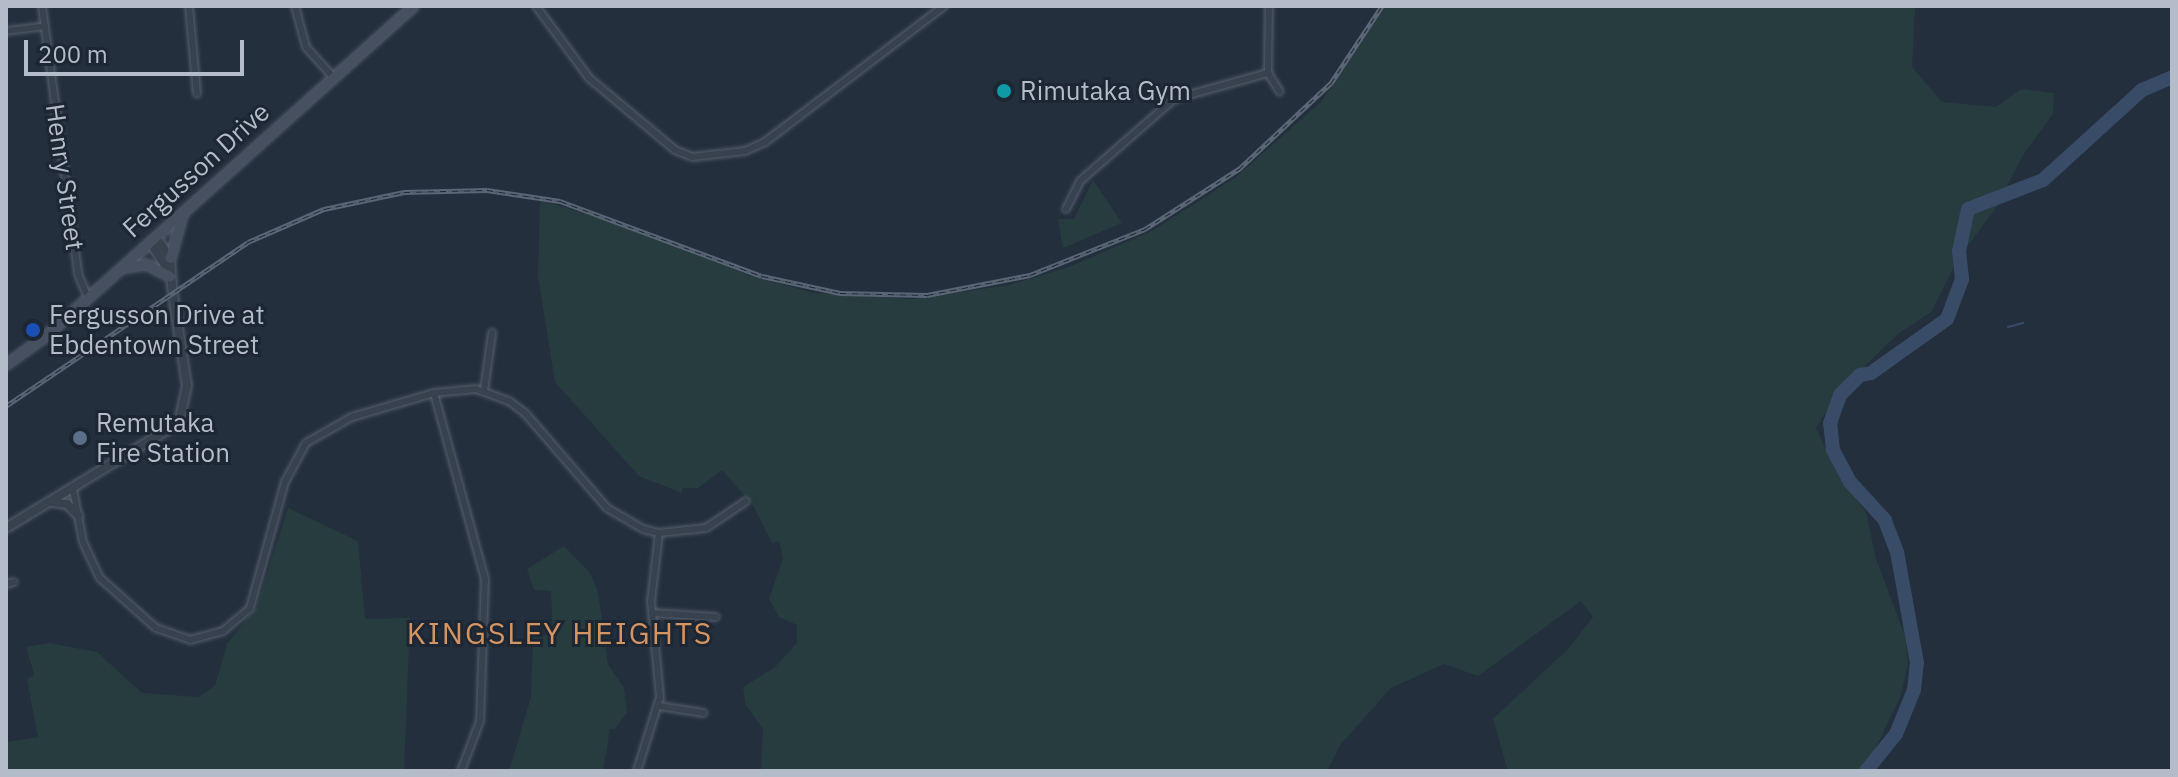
<!DOCTYPE html>
<style>
body{margin:0}
#map{position:relative;width:2178px;height:777px;overflow:hidden;background:#242f3e;font-family:"IBM Plex Sans",sans-serif}
div>[style]{position:absolute}
.green>*{inset:0;background:#263c3f}
.stream>*{height:2px;margin:-1px;padding:0 1px;transform-origin:1px;border-radius:1px;background:#394c67}
.river>*{height:14px;margin:-7px;padding:0 7px;transform-origin:7px;border-radius:7px;background:#394c67}
.roads{filter:drop-shadow(0 0 2px #565f6c) drop-shadow(0 0 2px #565f6c)}
.minor>*{height:6px;margin:-3px;padding:0 3px;transform-origin:3px;border-radius:3px;background:#38414e}
.tertiary>*{height:8px;margin:-4px;padding:0 4px;transform-origin:4px;border-radius:4px;background:#38414e}
.secondary>*{height:9px;margin:-4.5px;padding:0 4.5px;transform-origin:4.5px;border-radius:4.5px;background:#465061}
.rail>*{height:5px;margin-top:-2.5px;transform-origin:0;background:repeating-linear-gradient(90deg,#1d2633 0 6px,#5a6575 0 12px);box-sizing:border-box;border-block:2px solid #5a6575}
.dots>*{width:22px;height:22px;translate:-50% -50%;box-sizing:border-box;border:4px solid #1d2633;border-radius:50%}
span{translate:-50% -50%;white-space:nowrap;text-align:center;line-height:1.15;-webkit-text-stroke:6px #1d2633;paint-order:stroke}
.poi-label{font-size:26px;color:#b4bcc9}
.left{translate:0 -50%;text-align:left}
.street-label{font-size:26px;color:#b4bcc9}
.quarter-label{font-size:30px;color:#d59563;letter-spacing:2px}
.frame{position:absolute;inset:0;border:8px solid #b4bcc9;pointer-events:none}
.scale{position:absolute;left:24px;top:40px;width:220px;height:36px;box-sizing:border-box;border:4px solid #b4bcc9;border-top:0;padding-left:10px;font-size:24px;line-height:28px;white-space:nowrap;color:#b4bcc9;-webkit-text-stroke:6px #1d2633;paint-order:stroke}
</style>
<div id="map">
<div class="green">
<i style="clip-path:polygon(1385px 6px,1915px 6px,1912px 67px,1942px 102px,1996px 107px,2021px 89px,2054px 93px,2053px 114px,2023px 155px,1996px 208px,1957px 260px,1931px 312px,1898px 334px,1840px 390px,1816px 428px,1840px 478px,1866px 512px,1876px 559px,1905px 636px,1908px 663px,1901px 695px,1870px 760px,1857px 771px,1508px 771px,1493px 719px,1568px 649px,1593px 617px,1581px 601px,1478px 676px,1444px 664px,1391px 688px,1340px 745px,1327px 771px,761px 771px,763px 729px,746px 705px,743px 687px,774px 668px,797px 643px,797px 625px,779px 617px,769px 599px,783px 558px,779px 541px,772px 543px,754px 507px,722px 470px,698px 488px,682px 488px,682px 493px,639px 476px,555px 382px,538px 276px,540px 200px,634px 229px,754px 277px,814px 293px,914px 299px,1009px 285px,1069px 267px,1152px 231px,1236px 177px,1321px 102px)"></i>
<i style="clip-path:polygon(1093px 180px,1122px 223px,1063px 248px,1058px 219px,1074px 219px)"></i>
<i style="clip-path:polygon(288px 508px,358px 541px,365px 619px,410px 618px,404px 771px,6px 771px,6px 742px,38px 737px,27px 680px,34px 674px,26px 647px,49px 643px,97px 652px,142px 693px,198px 697px,215px 686px,227px 644px,257px 606px)"></i>
<i style="clip-path:polygon(564px 546px,590px 573px,598px 592px,608px 664px,624px 688px,627px 712px,615px 729px,610px 729px,603px 771px,509px 771px,531px 697px,533px 637px,553px 635px,551px 591px,534px 590px,527px 569px)"></i>
</div>
<div class="stream">
<i style="left:2008px;top:327px;width:16px;rotate:-15deg"></i>
</div>
<div class="river">
<i style="left:1866px;top:771px;width:48px;rotate:-51deg"></i>
<i style="left:1896px;top:734px;width:48px;rotate:-67.8deg"></i>
<i style="left:1914px;top:690px;width:27px;rotate:-84deg"></i>
<i style="left:1917px;top:663px;width:113px;rotate:-100.2deg"></i>
<i style="left:1897px;top:552px;width:34px;rotate:-111deg"></i>
<i style="left:1885px;top:520px;width:52px;rotate:-132.6deg"></i>
<i style="left:1850px;top:482px;width:36px;rotate:-118deg"></i>
<i style="left:1833px;top:450px;width:27px;rotate:-96deg"></i>
<i style="left:1830px;top:423px;width:30px;rotate:-70deg"></i>
<i style="left:1840px;top:395px;width:28px;rotate:-45deg"></i>
<i style="left:1860px;top:375px;width:11px;rotate:-10deg"></i>
<i style="left:1871px;top:373px;width:93px;rotate:-35.4deg"></i>
<i style="left:1947px;top:319px;width:43px;rotate:-69.4deg"></i>
<i style="left:1962px;top:279px;width:28px;rotate:-96deg"></i>
<i style="left:1959px;top:251px;width:43px;rotate:-77.9deg"></i>
<i style="left:1968px;top:209px;width:80px;rotate:-21.1deg"></i>
<i style="left:2043px;top:180px;width:134px;rotate:-42.3deg"></i>
<i style="left:2142px;top:90px;width:33px;rotate:-23deg"></i>
</div>
<div class="roads">
<div class="minor">
<i style="left:42px;top:6px;width:270px;rotate:82.3deg"></i>
<i style="left:78px;top:274px;width:26px;rotate:67deg"></i>
<i style="left:189px;top:6px;width:88px;rotate:84.8deg"></i>
<i style="left:295px;top:6px;width:42px;rotate:75deg"></i>
<i style="left:306px;top:47px;width:39px;rotate:48deg"></i>
<i style="left:536px;top:6px;width:89px;rotate:53.6deg"></i>
<i style="left:589px;top:78px;width:112px;rotate:39.9deg"></i>
<i style="left:675px;top:150px;width:18px;rotate:22deg"></i>
<i style="left:692px;top:157px;width:53px;rotate:-6.5deg"></i>
<i style="left:745px;top:151px;width:22px;rotate:-24deg"></i>
<i style="left:765px;top:142px;width:225px;rotate:-37.2deg"></i>
<i style="left:1269px;top:6px;width:67px;rotate:90.9deg"></i>
<i style="left:1268px;top:73px;width:22px;rotate:58deg"></i>
<i style="left:6px;top:31px;width:39px;rotate:-7deg"></i>
<i style="left:1066px;top:209px;width:31px;rotate:-63deg"></i>
<i style="left:1080px;top:181px;width:125px;rotate:-41.1deg"></i>
<i style="left:1174px;top:99px;width:98px;rotate:-15.5deg"></i>
<i style="left:484px;top:391px;width:59px;rotate:-82.1deg"></i>
<i style="left:434px;top:393px;width:193px;rotate:74.7deg"></i>
<i style="left:485px;top:579px;width:142px;rotate:92deg"></i>
<i style="left:480px;top:721px;width:53px;rotate:110.8deg"></i>
<i style="left:73px;top:489px;width:54px;rotate:79.3deg"></i>
<i style="left:83px;top:542px;width:40px;rotate:65deg"></i>
<i style="left:100px;top:578px;width:75px;rotate:41.8deg"></i>
<i style="left:156px;top:628px;width:36px;rotate:19deg"></i>
<i style="left:190px;top:640px;width:34px;rotate:-15deg"></i>
<i style="left:223px;top:631px;width:35px;rotate:-40deg"></i>
<i style="left:250px;top:608px;width:131px;rotate:-74.5deg"></i>
<i style="left:285px;top:482px;width:44px;rotate:-61.7deg"></i>
<i style="left:306px;top:443px;width:53px;rotate:-29.5deg"></i>
<i style="left:352px;top:417px;width:85px;rotate:-16.3deg"></i>
<i style="left:434px;top:393px;width:42px;rotate:-5.4deg"></i>
<i style="left:476px;top:389px;width:35px;rotate:20deg"></i>
<i style="left:509px;top:401px;width:20px;rotate:37deg"></i>
<i style="left:525px;top:413px;width:125px;rotate:49.2deg"></i>
<i style="left:607px;top:508px;width:42px;rotate:30.3deg"></i>
<i style="left:643px;top:529px;width:16px;rotate:14deg"></i>
<i style="left:659px;top:533px;width:47px;rotate:-6.1deg"></i>
<i style="left:706px;top:528px;width:48px;rotate:-34deg"></i>
<i style="left:6px;top:584px;width:8px;rotate:-14deg"></i>
<i style="left:652px;top:613px;width:64px;rotate:3.6deg"></i>
<i style="left:659px;top:706px;width:45px;rotate:9deg"></i>
<i style="left:637px;top:771px;width:77px;rotate:-72.7deg"></i>
<i style="left:660px;top:697px;width:95px;rotate:-95.4deg"></i>
<i style="left:651px;top:602px;width:69px;rotate:-83.4deg"></i>
</div>
<div class="tertiary">
<i style="left:156px;top:237px;width:25px;rotate:56deg"></i>
<i style="left:170px;top:258px;width:31px;rotate:86deg"></i>
<i style="left:150px;top:242px;width:35px;rotate:57deg"></i>
<i style="left:52px;top:502px;width:15px;rotate:8deg"></i>
<i style="left:67px;top:504px;width:16px;rotate:45deg"></i>
<i style="left:6px;top:528px;width:202px;rotate:-31.3deg"></i>
<i style="left:179px;top:423px;width:38px;rotate:-78deg"></i>
<i style="left:187px;top:386px;width:93px;rotate:-98.7deg"></i>
</div>
<div class="secondary">
<i style="left:170px;top:258px;width:45px;rotate:-74.4deg"></i>
<i style="left:125px;top:267px;width:21px;rotate:-8deg"></i>
<i style="left:146px;top:264px;width:27px;rotate:27deg"></i>
<i style="left:6px;top:364px;width:48px;rotate:-35.7deg"></i>
<i style="left:45px;top:336px;width:494px;rotate:-41.9deg"></i>
</div>
</div>
<div class="rail">
<i style="left:6px;top:406px;width:292px;rotate:-34.1deg"></i>
<i style="left:248px;top:242px;width:83px;rotate:-23.5deg"></i>
<i style="left:324px;top:209px;width:82px;rotate:-12deg"></i>
<i style="left:404px;top:192px;width:83px;rotate:-1.4deg"></i>
<i style="left:487px;top:190px;width:74px;rotate:8.6deg"></i>
<i style="left:560px;top:201px;width:215px;rotate:20.4deg"></i>
<i style="left:762px;top:276px;width:80px;rotate:12.3deg"></i>
<i style="left:840px;top:293px;width:87px;rotate:1.3deg"></i>
<i style="left:927px;top:295px;width:105px;rotate:-11deg"></i>
<i style="left:1030px;top:275px;width:124px;rotate:-21.8deg"></i>
<i style="left:1145px;top:229px;width:112px;rotate:-32.6deg"></i>
<i style="left:1239px;top:169px;width:126px;rotate:-43.1deg"></i>
<i style="left:1331px;top:83px;width:92px;rotate:-56.5deg"></i>
</div>
<div class="dots">
<i style="left:1004px;top:91px;background:#0f9aa8"></i>
<i style="left:33px;top:330px;background:#1a4fb4"></i>
<i style="left:80px;top:438px;background:#5c6f8a"></i>
</div>
<div class="poi-label">
<span class="left" style="left:1020px;top:91px">Rimutaka Gym</span>
<span class="left" style="left:49px;top:330px">Fergusson Drive at<br>Ebdentown Street</span>
<span class="left" style="left:96px;top:438px">Remutaka<br>Fire Station</span>
</div>
<div class="street-label">
<span style="left:196px;top:170px;rotate:-42deg">Fergusson Drive</span>
<span style="left:65px;top:177px;rotate:82deg">Henry Street</span>
</div>
<div class="quarter-label">
<span style="left:560px;top:633px">KINGSLEY HEIGHTS</span>
</div>
<div class="frame"></div>
<div class="scale">200 m</div>
</div>
